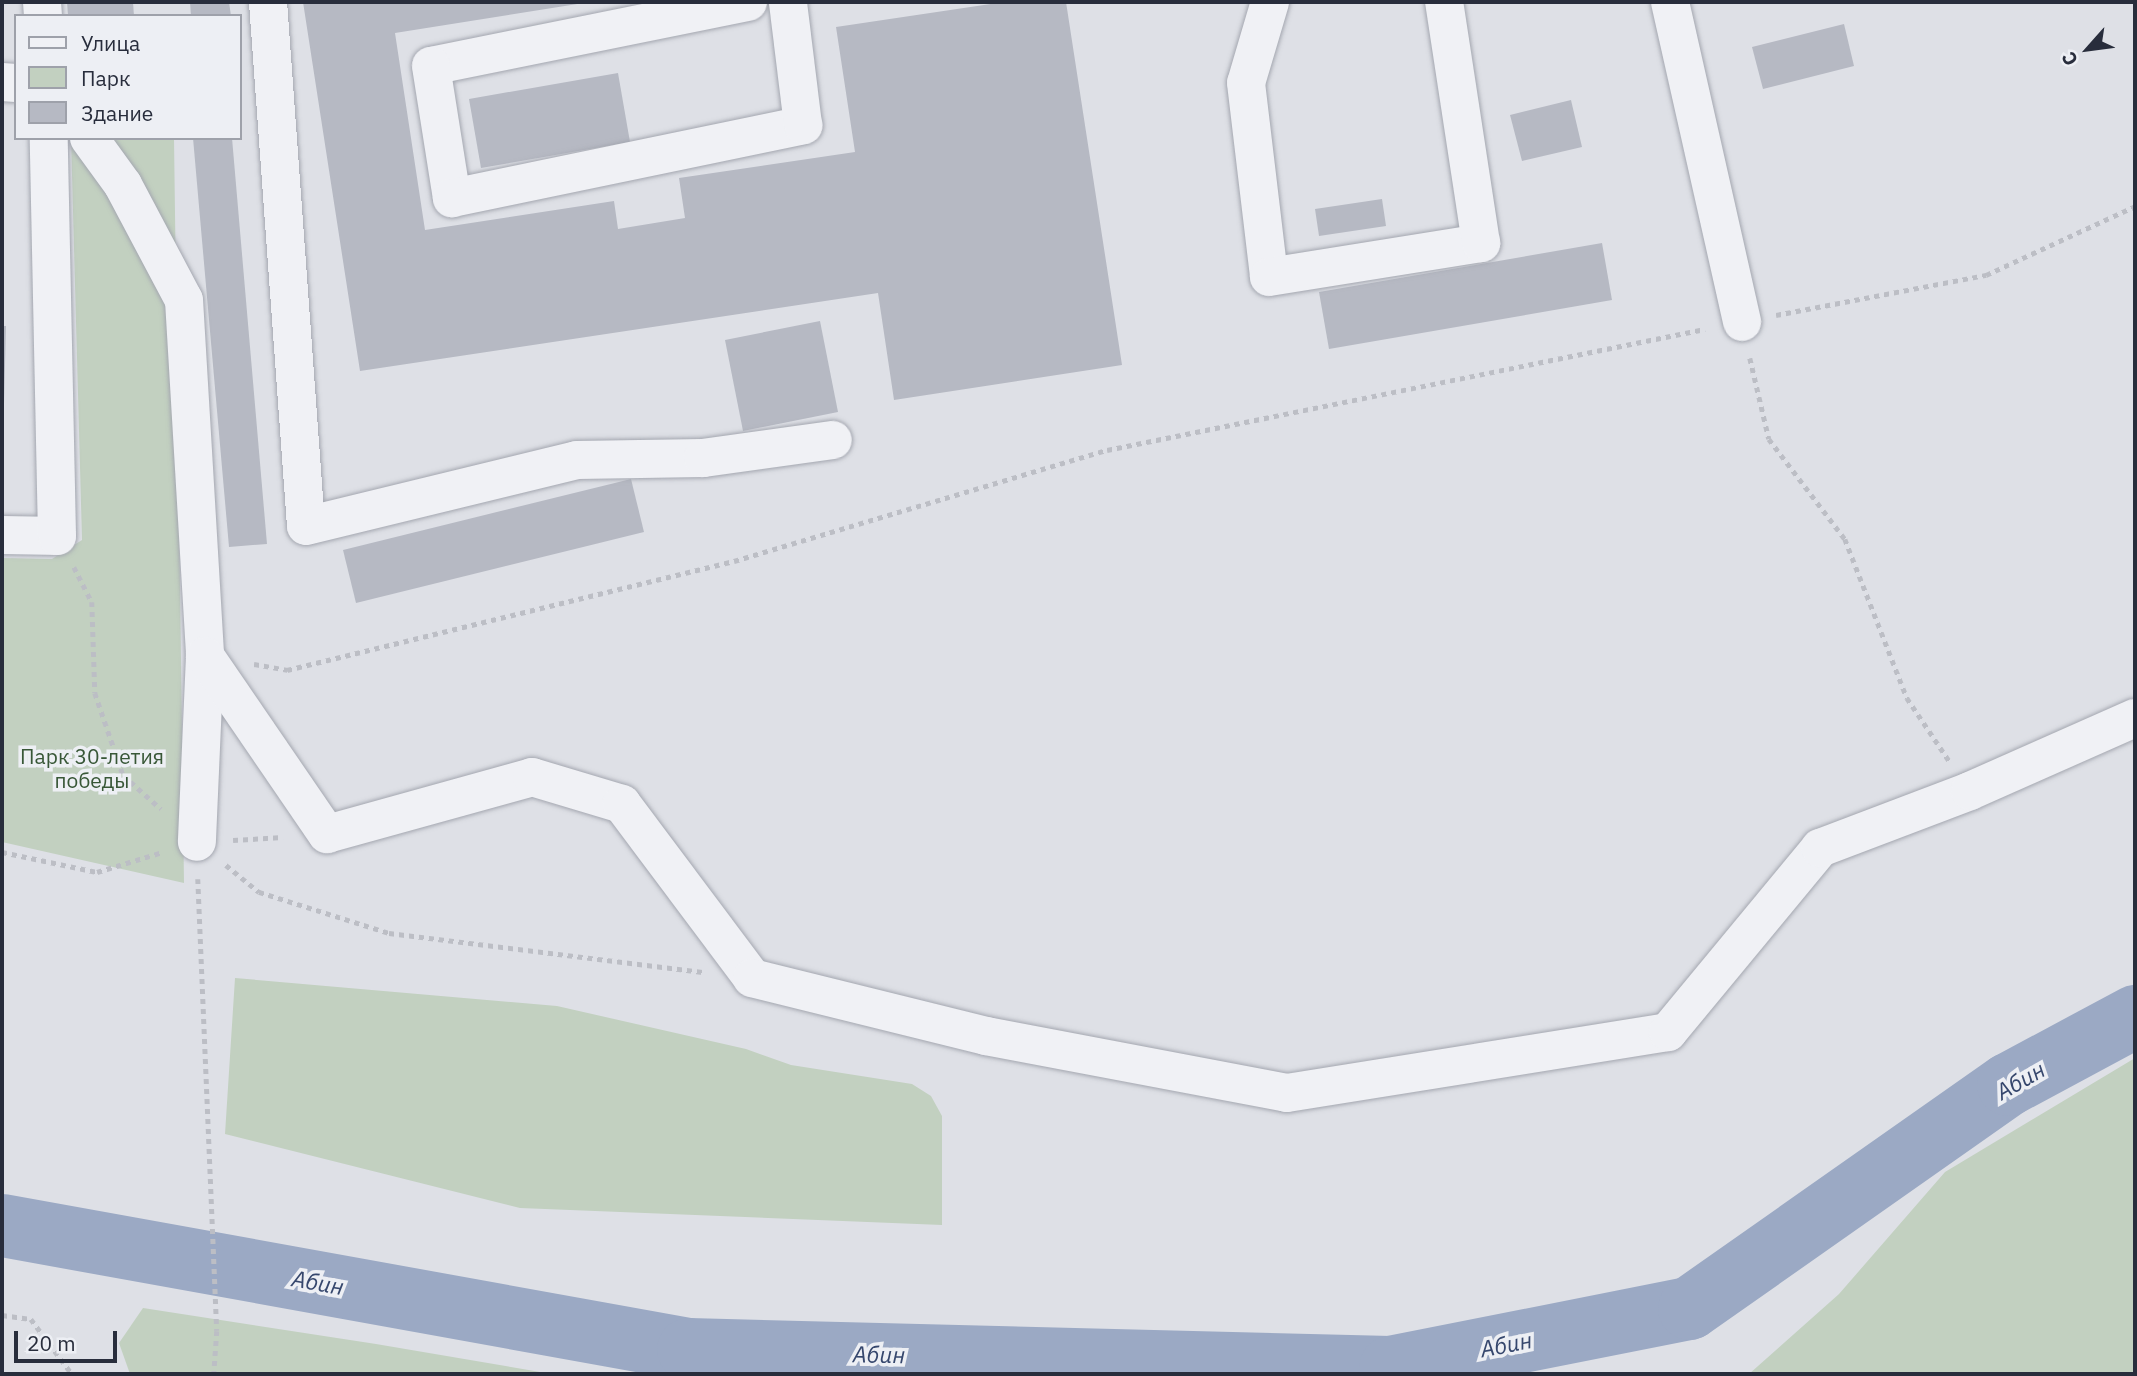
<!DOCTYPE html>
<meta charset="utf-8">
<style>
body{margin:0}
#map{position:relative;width:2137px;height:1376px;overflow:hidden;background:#dee0e6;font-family:"IBM Plex Sans",sans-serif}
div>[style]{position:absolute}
.green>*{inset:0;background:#c2d0c0}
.river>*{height:63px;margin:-31.5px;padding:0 31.5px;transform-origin:31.5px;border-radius:31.5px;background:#9ba9c4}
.building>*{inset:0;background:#b6b9c3}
.path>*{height:4.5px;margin-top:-2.25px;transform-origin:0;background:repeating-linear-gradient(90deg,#bcbec5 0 5px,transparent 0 10px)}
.roads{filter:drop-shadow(0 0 2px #a4a7b0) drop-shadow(0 0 2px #a4a7b0)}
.minor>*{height:38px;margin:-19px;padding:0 19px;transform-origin:19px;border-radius:19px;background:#f0f1f5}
span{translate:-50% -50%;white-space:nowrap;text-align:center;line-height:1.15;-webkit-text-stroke:7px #edeff4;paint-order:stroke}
.park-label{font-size:21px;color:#385737}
.water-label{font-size:23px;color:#36476d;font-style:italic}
.frame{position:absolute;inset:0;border:4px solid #282d3c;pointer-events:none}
.legend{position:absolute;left:14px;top:14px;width:228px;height:126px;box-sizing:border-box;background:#edeff4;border:2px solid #9ea1aa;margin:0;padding:9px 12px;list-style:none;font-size:21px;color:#282d3c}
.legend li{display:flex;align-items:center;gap:14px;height:35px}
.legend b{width:35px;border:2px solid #9ea1aa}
.north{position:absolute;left:2053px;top:14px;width:70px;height:70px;-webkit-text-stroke:5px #edeff4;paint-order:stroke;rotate:242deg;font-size:19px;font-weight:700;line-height:28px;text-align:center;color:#282d3c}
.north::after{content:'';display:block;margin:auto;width:24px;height:32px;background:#282d3c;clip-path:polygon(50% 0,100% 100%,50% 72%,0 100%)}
.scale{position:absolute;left:14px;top:1331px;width:103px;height:32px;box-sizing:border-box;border:4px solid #282d3c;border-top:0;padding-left:9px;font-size:21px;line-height:24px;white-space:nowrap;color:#282d3c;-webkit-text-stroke:5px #edeff4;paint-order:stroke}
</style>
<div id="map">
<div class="green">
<i style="clip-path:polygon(71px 138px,174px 138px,184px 883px,2px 842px,2px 558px,52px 559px,82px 540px)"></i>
<i style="clip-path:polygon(235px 978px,557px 1006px,746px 1049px,791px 1065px,912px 1084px,931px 1096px,942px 1116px,942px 1225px,520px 1208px,225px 1134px)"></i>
<i style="clip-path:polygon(2135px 1058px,2135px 1374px,1749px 1374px,1839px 1294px,1945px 1172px)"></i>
<i style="clip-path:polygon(143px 1308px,376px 1344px,552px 1374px,130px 1374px,119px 1343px)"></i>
</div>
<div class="river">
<i style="left:2px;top:1225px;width:697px;rotate:10.25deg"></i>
<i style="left:688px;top:1349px;width:702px;rotate:1.47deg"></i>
<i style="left:1390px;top:1367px;width:305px;rotate:-11.2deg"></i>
<i style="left:1689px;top:1308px;width:390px;rotate:-35.1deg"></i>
<i style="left:2008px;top:1084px;width:144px;rotate:-28.2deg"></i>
</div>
<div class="building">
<i style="clip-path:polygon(67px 2px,133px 2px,134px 16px,68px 16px)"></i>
<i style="clip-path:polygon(190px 2px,229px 2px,231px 16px,191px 16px)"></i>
<i style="clip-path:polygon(303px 2px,590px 2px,395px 33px,425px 230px,614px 201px,618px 229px,685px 218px,679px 178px,855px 152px,836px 27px,1004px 2px,1066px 2px,1122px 365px,894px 400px,878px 293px,360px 371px)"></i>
<i style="clip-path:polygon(1844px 24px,1854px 66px,1763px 89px,1752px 47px)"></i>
<i style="clip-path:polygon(618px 73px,630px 142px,481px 168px,469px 99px)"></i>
<i style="clip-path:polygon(1571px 100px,1582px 147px,1522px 161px,1510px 115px)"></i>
<i style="clip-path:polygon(193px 138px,232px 138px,267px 544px,229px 547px)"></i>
<i style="clip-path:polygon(1382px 199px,1386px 226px,1319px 236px,1315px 209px)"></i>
<i style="clip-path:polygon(1602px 243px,1612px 300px,1329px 349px,1319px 292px)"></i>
<i style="clip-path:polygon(820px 321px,838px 412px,743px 431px,725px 340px)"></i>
<i style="clip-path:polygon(2px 326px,6px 326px,4px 404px,2px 404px)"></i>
<i style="clip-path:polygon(631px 479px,644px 532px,356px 603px,343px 550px)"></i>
</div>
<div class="path">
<i style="left:1776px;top:315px;width:214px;rotate:-10.8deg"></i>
<i style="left:1986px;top:275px;width:164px;rotate:-24.8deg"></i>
<i style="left:1750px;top:358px;width:83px;rotate:76.8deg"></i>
<i style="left:1769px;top:439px;width:126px;rotate:52.8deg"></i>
<i style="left:1845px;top:539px;width:171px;rotate:68.7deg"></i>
<i style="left:1907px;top:698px;width:77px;rotate:56.1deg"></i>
<i style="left:74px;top:567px;width:39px;rotate:63deg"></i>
<i style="left:92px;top:602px;width:91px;rotate:88.1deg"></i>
<i style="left:95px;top:693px;width:87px;rotate:71.1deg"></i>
<i style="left:123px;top:775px;width:51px;rotate:41.8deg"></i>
<i style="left:254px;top:664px;width:34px;rotate:10deg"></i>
<i style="left:287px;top:670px;width:460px;rotate:-13.7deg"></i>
<i style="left:734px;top:561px;width:389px;rotate:-16.6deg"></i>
<i style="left:1107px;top:450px;width:610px;rotate:-11.44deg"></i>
<i style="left:233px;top:840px;width:50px;rotate:-3.4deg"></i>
<i style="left:2px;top:852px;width:97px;rotate:11.9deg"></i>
<i style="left:97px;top:872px;width:69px;rotate:-16.9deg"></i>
<i style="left:226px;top:865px;width:43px;rotate:39.3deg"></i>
<i style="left:259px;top:892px;width:136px;rotate:17.5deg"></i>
<i style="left:389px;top:933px;width:316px;rotate:7.1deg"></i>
<i style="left:198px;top:879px;width:452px;rotate:87.6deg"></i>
<i style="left:217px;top:1331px;width:43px;rotate:94deg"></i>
<i style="left:2px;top:1315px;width:29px;rotate:8deg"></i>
<i style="left:31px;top:1319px;width:69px;rotate:53.3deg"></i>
</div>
<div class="roads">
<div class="minor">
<i style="left:42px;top:2px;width:14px;rotate:86deg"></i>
<i style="left:268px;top:2px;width:525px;rotate:85.85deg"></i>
<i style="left:306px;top:526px;width:279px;rotate:-13.7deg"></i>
<i style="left:577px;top:460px;width:126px;rotate:-0.9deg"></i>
<i style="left:703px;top:458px;width:131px;rotate:-7.9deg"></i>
<i style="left:748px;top:2px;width:323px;rotate:168.6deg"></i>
<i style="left:431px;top:66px;width:134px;rotate:81deg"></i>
<i style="left:452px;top:198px;width:359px;rotate:-11.7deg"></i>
<i style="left:803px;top:125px;width:124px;rotate:-97deg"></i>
<i style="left:1270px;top:2px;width:84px;rotate:106.5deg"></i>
<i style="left:1246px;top:83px;width:195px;rotate:83.2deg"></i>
<i style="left:1269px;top:277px;width:215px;rotate:-9.1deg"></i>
<i style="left:1481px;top:243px;width:244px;rotate:-98.7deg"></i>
<i style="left:1670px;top:2px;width:328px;rotate:77.3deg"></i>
<i style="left:2px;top:82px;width:14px;rotate:4deg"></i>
<i style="left:89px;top:138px;width:58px;rotate:54.1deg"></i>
<i style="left:123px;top:185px;width:130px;rotate:62.1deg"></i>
<i style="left:184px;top:300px;width:357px;rotate:86.6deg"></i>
<i style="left:205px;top:656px;width:186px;rotate:92.5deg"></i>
<i style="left:2px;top:535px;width:55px;rotate:1deg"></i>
<i style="left:57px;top:536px;width:398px;rotate:-91.2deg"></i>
<i style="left:205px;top:656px;width:216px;rotate:55.6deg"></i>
<i style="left:327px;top:834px;width:213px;rotate:-15.5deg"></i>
<i style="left:532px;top:777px;width:94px;rotate:16.7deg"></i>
<i style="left:622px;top:804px;width:217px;rotate:53.2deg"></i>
<i style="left:752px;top:978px;width:241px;rotate:13.9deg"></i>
<i style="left:986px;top:1036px;width:306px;rotate:10.7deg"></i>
<i style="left:1287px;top:1093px;width:386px;rotate:-9.1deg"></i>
<i style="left:1668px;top:1032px;width:239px;rotate:-50.4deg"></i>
<i style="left:1820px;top:848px;width:160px;rotate:-20.8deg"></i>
<i style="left:1970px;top:791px;width:180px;rotate:-23.9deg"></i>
</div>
</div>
<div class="park-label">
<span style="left:92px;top:768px">Парк 30-летия<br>победы</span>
</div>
<div class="water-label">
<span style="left:2020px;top:1080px;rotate:-30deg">Абин</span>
<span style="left:318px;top:1282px;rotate:10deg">Абин</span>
<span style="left:1506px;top:1344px;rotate:-11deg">Абин</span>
<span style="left:879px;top:1354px;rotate:1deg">Абин</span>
</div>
<div class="frame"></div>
<ul class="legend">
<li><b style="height:9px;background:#f0f1f5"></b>Улица</li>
<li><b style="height:19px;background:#c2d0c0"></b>Парк</li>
<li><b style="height:19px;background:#b6b9c3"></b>Здание</li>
</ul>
<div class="north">С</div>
<div class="scale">20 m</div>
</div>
